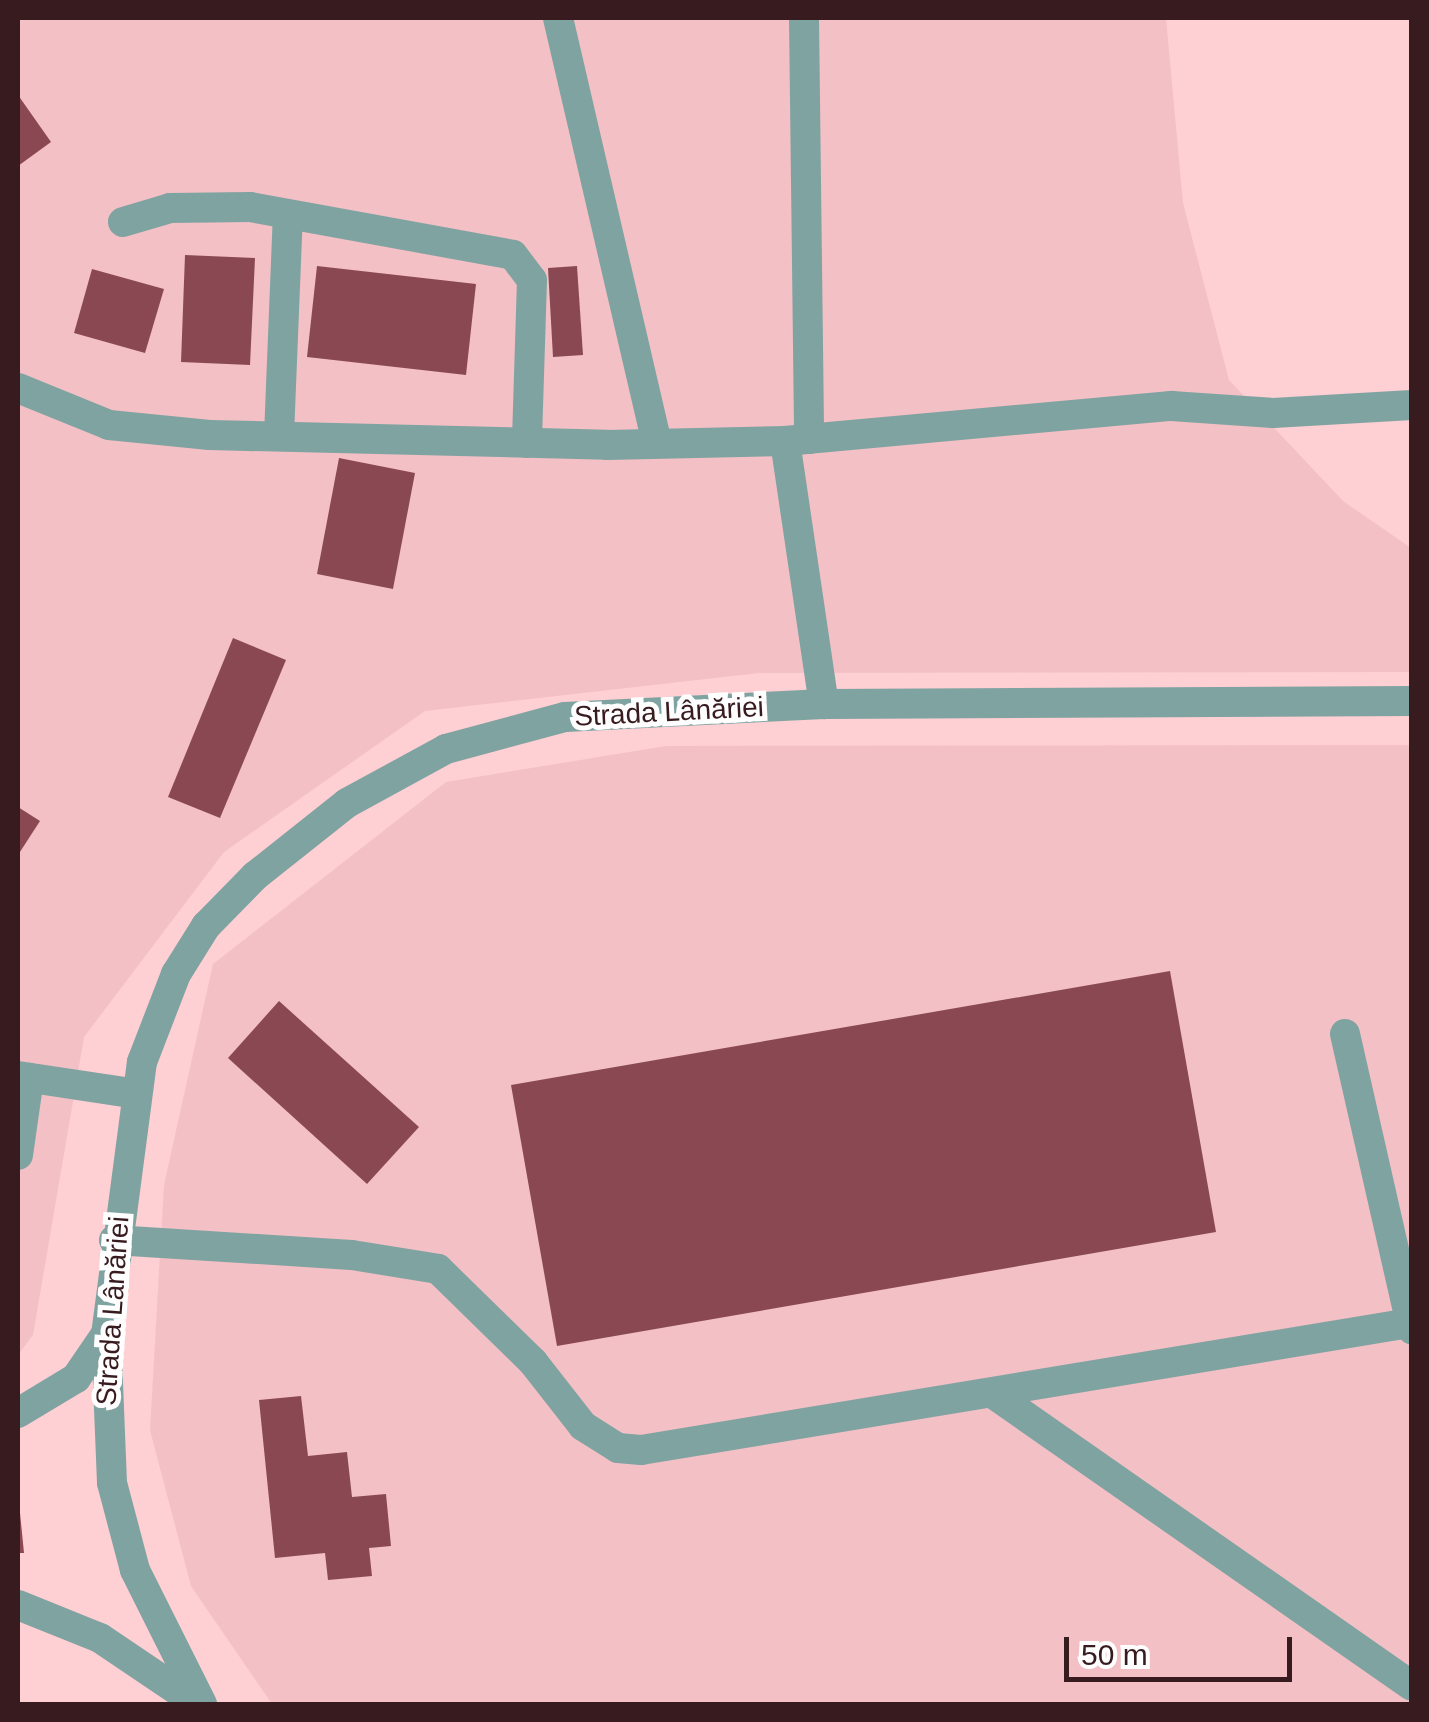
<!DOCTYPE html>
<meta charset="utf-8">
<style>
body{margin:0}
#map{position:relative;width:1429px;height:1722px;overflow:hidden;background:#fecfd3;font-family:Arial,sans-serif}
div>[style]{position:absolute}
.built>*{inset:0;background:#f3c0c5}
.building>*{inset:0;background:#8a4952}
.minor>*{height:30px;margin:-15px;padding:0 15px;transform-origin:15px;border-radius:15px;background:#7fa3a1}
span{translate:-50% -50%;white-space:nowrap;text-align:center;line-height:1.15;-webkit-text-stroke:10px #fefefe;paint-order:stroke}
.street-label{font-size:28px;color:#371b1f}
.frame{position:absolute;inset:0;border:20px solid #371b1f;pointer-events:none}
.scale{position:absolute;left:1064px;top:1637px;width:228px;height:45px;box-sizing:border-box;border:5px solid #371b1f;border-top:0;padding-left:12px;font-size:30px;line-height:35px;white-space:nowrap;color:#371b1f;-webkit-text-stroke:8px #fefefe;paint-order:stroke}
</style>
<div id="map">
<div class="built">
<i style="clip-path:polygon(18px 18px,1166px 18px,1183px 203px,1229px 380px,1343px 501px,1411px 548px,1411px 672px,759px 673px,425px 711px,224px 852px,84px 1037px,33px 1335px,18px 1355px)"></i>
<i style="clip-path:polygon(1411px 745px,1411px 1704px,272px 1704px,191px 1586px,150px 1430px,164px 1185px,213px 964px,446px 782px,666px 746px)"></i>
</div>
<div class="building">
<i style="clip-path:polygon(18px 95px,51px 142px,18px 166px)"></i>
<i style="clip-path:polygon(185px 255px,255px 258px,250px 365px,181px 362px)"></i>
<i style="clip-path:polygon(317px 266px,476px 284px,466px 375px,307px 357px)"></i>
<i style="clip-path:polygon(577px 266px,583px 355px,553px 357px,548px 268px)"></i>
<i style="clip-path:polygon(92px 269px,164px 289px,145px 353px,74px 333px)"></i>
<i style="clip-path:polygon(339px 458px,415px 473px,393px 589px,317px 574px)"></i>
<i style="clip-path:polygon(233px 638px,286px 660px,220px 818px,168px 797px)"></i>
<i style="clip-path:polygon(18px 807px,40px 821px,18px 855px)"></i>
<i style="clip-path:polygon(1170px 971px,1216px 1232px,557px 1346px,511px 1085px)"></i>
<i style="clip-path:polygon(279px 1001px,419px 1127px,367px 1184px,228px 1058px)"></i>
<i style="clip-path:polygon(301px 1396px,308px 1456px,347px 1452px,352px 1497px,386px 1494px,391px 1546px,369px 1548px,372px 1576px,328px 1580px,325px 1553px,275px 1558px,259px 1400px)"></i>
<i style="clip-path:polygon(18px 1493px,24px 1553px,18px 1553px)"></i>
</div>
<div class="minor">
<i style="left:558px;top:18px;width:436px;rotate:76.9deg"></i>
<i style="left:804px;top:18px;width:421px;rotate:89.3deg"></i>
<i style="left:123px;top:222px;width:49px;rotate:-16.6deg"></i>
<i style="left:170px;top:208px;width:80px;rotate:-0.7deg"></i>
<i style="left:250px;top:207px;width:267px;rotate:10.3deg"></i>
<i style="left:513px;top:255px;width:31px;rotate:53deg"></i>
<i style="left:532px;top:280px;width:163px;rotate:91.8deg"></i>
<i style="left:18px;top:388px;width:98px;rotate:22.1deg"></i>
<i style="left:109px;top:425px;width:101px;rotate:5.7deg"></i>
<i style="left:210px;top:435px;width:397px;rotate:1.4deg"></i>
<i style="left:607px;top:445px;width:178px;rotate:-1.3deg"></i>
<i style="left:785px;top:441px;width:388px;rotate:-5.2deg"></i>
<i style="left:1171px;top:406px;width:102px;rotate:3.9deg"></i>
<i style="left:1273px;top:413px;width:139px;rotate:-3.3deg"></i>
<i style="left:279px;top:436px;width:221px;rotate:-87.7deg"></i>
<i style="left:785px;top:441px;width:266px;rotate:81.6deg"></i>
<i style="left:1345px;top:1034px;width:303px;rotate:77.2deg"></i>
<i style="left:18px;top:1076px;width:120px;rotate:8.6deg"></i>
<i style="left:18px;top:1155px;width:78px;rotate:-81.9deg"></i>
<i style="left:114px;top:1240px;width:238px;rotate:3.6deg"></i>
<i style="left:352px;top:1255px;width:87px;rotate:9.2deg"></i>
<i style="left:438px;top:1269px;width:133px;rotate:44.4deg"></i>
<i style="left:533px;top:1362px;width:81px;rotate:52deg"></i>
<i style="left:583px;top:1426px;width:41px;rotate:32.2deg"></i>
<i style="left:618px;top:1448px;width:23px;rotate:5deg"></i>
<i style="left:641px;top:1450px;width:779px;rotate:-9.38deg"></i>
<i style="left:995px;top:1395px;width:508px;rotate:34.91deg"></i>
<i style="left:18px;top:1413px;width:68px;rotate:-31.1deg"></i>
<i style="left:76px;top:1378px;width:50px;rotate:-55.7deg"></i>
<i style="left:18px;top:1605px;width:88px;rotate:21.9deg"></i>
<i style="left:100px;top:1638px;width:118px;rotate:34deg"></i>
<i style="left:202px;top:1704px;width:150px;rotate:-116.6deg"></i>
<i style="left:135px;top:1570px;width:90px;rotate:-104.8deg"></i>
<i style="left:112px;top:1483px;width:148px;rotate:-92.3deg"></i>
<i style="left:106px;top:1335px;width:275px;rotate:-82.5deg"></i>
<i style="left:142px;top:1062px;width:94px;rotate:-68.9deg"></i>
<i style="left:176px;top:974px;width:57px;rotate:-58deg"></i>
<i style="left:206px;top:926px;width:70px;rotate:-45.6deg"></i>
<i style="left:255px;top:876px;width:117px;rotate:-38.4deg"></i>
<i style="left:347px;top:803px;width:113px;rotate:-28.6deg"></i>
<i style="left:446px;top:749px;width:123px;rotate:-15.1deg"></i>
<i style="left:565px;top:717px;width:259px;rotate:-2.9deg"></i>
<i style="left:824px;top:704px;width:588px;rotate:-0.29deg"></i>
</div>
<div class="street-label">
<span style="left:669px;top:712px;rotate:-3deg">Strada Lânăriei</span>
<span style="left:113px;top:1311px;rotate:-86deg">Strada Lânăriei</span>
</div>
<div class="frame"></div>
<div class="scale">50 m</div>
</div>
